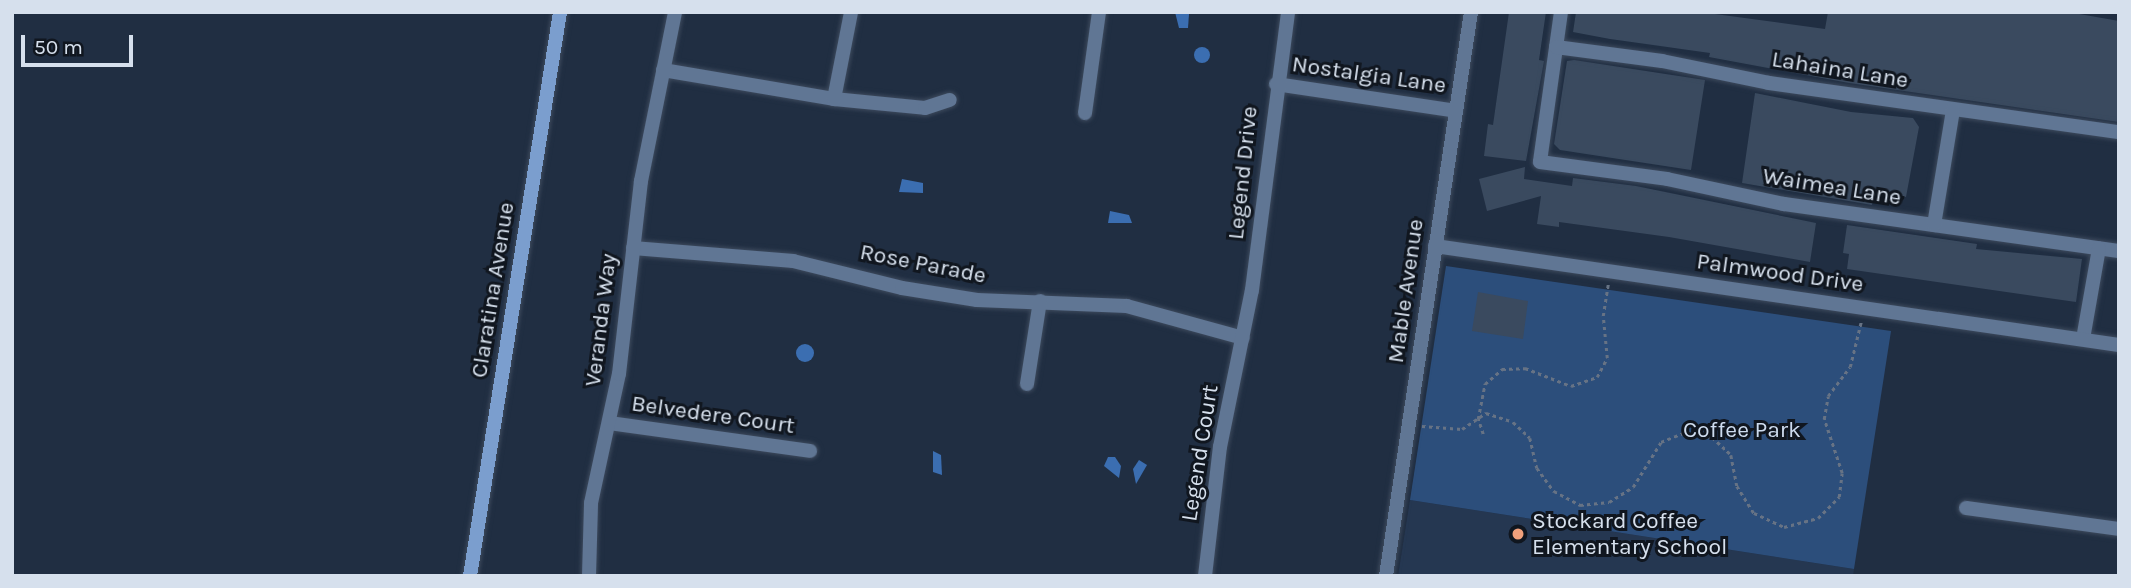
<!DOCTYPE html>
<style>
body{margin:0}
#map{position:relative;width:2131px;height:588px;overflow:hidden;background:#202e42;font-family:Karla,sans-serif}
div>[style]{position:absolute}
.built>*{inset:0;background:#253751}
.green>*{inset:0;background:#2c4e7b}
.water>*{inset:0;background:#3b6eb1}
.round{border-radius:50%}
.building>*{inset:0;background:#3a4a5f}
.path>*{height:2.5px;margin-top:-1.25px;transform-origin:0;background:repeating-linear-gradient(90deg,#677385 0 3.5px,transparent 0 7px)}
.roads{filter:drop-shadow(0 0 2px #3d4a5d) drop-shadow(0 0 2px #3d4a5d)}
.minor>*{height:14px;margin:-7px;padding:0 7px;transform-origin:7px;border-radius:7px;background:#607694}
.tertiary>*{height:14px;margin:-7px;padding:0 7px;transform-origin:7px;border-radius:7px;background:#607694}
.secondary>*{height:14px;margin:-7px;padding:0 7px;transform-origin:7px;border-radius:7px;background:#7b9ece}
.dots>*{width:19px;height:19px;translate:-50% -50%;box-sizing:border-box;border:4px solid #10161f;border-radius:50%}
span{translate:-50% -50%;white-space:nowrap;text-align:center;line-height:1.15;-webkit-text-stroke:6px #10161f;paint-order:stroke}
.street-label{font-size:23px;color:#d6e0ed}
.park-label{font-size:23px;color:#cddbee}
.poi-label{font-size:23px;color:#d6e0ed}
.left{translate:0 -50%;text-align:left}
.frame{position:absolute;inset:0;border:14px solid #d6e0ed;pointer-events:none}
.scale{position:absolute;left:21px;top:35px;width:112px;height:32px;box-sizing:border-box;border:4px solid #d6e0ed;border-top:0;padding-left:9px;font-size:21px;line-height:24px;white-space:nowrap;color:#d6e0ed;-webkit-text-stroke:5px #10161f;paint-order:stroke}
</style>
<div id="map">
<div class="built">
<i style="clip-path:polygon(1410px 500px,1854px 569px,1853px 576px,1398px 576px)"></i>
</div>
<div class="green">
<i style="clip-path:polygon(1446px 266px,1891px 331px,1854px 569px,1410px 500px)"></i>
</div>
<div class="water">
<i style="clip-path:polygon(1175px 12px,1189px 14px,1188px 28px,1179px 28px)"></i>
<i class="round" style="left:1194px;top:47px;width:16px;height:16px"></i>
<i style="clip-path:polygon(902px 179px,923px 183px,923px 193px,899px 192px)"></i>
<i style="clip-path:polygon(1110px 211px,1129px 215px,1132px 223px,1108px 223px)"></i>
<i class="round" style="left:796px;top:344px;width:18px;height:18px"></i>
<i style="clip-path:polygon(933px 451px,941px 455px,942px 475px,933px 472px)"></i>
<i style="clip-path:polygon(1108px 457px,1115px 457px,1121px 466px,1119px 478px,1104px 466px)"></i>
<i style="clip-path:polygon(1139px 460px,1147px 465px,1136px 484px,1133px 469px)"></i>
</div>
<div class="building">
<i style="clip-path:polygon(1509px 12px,1546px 12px,1539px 60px,1544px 61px,1526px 161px,1484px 156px,1488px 124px,1493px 125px)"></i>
<i style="clip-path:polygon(1576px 12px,1715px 14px,1825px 29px,1828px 12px,2068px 12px,2119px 21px,2119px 122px,1849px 83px,1709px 57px,1710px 53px,1610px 39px,1573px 32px)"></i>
<i style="clip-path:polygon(1574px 60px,1705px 80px,1691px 170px,1560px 150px,1554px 144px,1567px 61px)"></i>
<i style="clip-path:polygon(1755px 93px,1851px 112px,1913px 118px,1919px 127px,1906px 197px,1874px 192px,1872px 205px,1742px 183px)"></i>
<i style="clip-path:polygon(1525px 167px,1524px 179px,1572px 186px,1573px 178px,1636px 186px,1816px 223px,1810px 262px,1669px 237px,1559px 222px,1559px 227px,1537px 224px,1541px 196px,1487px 211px,1479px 179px)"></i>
<i style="clip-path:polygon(1847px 225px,1977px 244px,1976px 249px,2082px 259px,2076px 302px,1847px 269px,1849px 254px,1843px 253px)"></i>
<i style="clip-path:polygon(1478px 292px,1528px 301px,1523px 339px,1472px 331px)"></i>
</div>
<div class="path">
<i style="left:1422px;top:426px;width:40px;rotate:4.3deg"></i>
<i style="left:1462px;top:429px;width:29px;rotate:-34deg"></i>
<i style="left:1486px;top:413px;width:28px;rotate:18deg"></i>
<i style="left:1513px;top:422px;width:23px;rotate:43deg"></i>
<i style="left:1530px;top:438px;width:31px;rotate:77deg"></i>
<i style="left:1537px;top:468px;width:29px;rotate:54deg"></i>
<i style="left:1554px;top:491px;width:30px;rotate:28deg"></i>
<i style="left:1580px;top:505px;width:29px;rotate:-6deg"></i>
<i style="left:1609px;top:502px;width:28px;rotate:-32deg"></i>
<i style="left:1633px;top:487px;width:53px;rotate:-58.1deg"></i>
<i style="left:1661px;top:442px;width:27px;rotate:-22deg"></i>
<i style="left:1686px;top:432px;width:26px;rotate:11deg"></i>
<i style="left:1712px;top:437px;width:26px;rotate:43deg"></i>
<i style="left:1731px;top:455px;width:32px;rotate:79deg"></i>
<i style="left:1737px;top:486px;width:32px;rotate:58deg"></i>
<i style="left:1754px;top:513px;width:33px;rotate:25deg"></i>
<i style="left:1784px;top:527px;width:35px;rotate:-15deg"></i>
<i style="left:1818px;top:518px;width:30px;rotate:-45deg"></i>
<i style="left:1839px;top:497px;width:24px;rotate:-83deg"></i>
<i style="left:1842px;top:473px;width:57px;rotate:-108.4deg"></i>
<i style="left:1824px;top:419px;width:23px;rotate:-80deg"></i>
<i style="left:1828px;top:396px;width:36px;rotate:-53deg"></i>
<i style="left:1850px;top:367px;width:46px;rotate:-76.3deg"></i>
<i style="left:1483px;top:434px;width:16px;rotate:-108deg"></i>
<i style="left:1478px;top:419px;width:36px;rotate:-79deg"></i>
<i style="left:1485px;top:384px;width:23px;rotate:-41deg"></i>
<i style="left:1502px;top:369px;width:23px;rotate:-2deg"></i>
<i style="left:1525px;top:368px;width:49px;rotate:21.4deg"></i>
<i style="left:1571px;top:386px;width:28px;rotate:-19deg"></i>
<i style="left:1597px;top:377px;width:21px;rotate:-62deg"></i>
<i style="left:1607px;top:358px;width:42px;rotate:-95.4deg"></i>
<i style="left:1603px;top:316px;width:32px;rotate:-81deg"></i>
</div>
<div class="roads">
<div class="minor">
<i style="left:1561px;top:12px;width:151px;rotate:98deg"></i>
<i style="left:1540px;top:162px;width:128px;rotate:7.6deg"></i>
<i style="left:1667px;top:179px;width:120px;rotate:12.1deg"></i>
<i style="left:1784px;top:204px;width:338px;rotate:8deg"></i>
<i style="left:1556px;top:47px;width:107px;rotate:7.5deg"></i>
<i style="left:1662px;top:61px;width:109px;rotate:11.6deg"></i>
<i style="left:1769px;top:83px;width:353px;rotate:8deg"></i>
<i style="left:663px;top:70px;width:173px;rotate:9.6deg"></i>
<i style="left:834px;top:99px;width:91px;rotate:5.6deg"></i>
<i style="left:925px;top:108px;width:26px;rotate:-18deg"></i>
<i style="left:1276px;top:84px;width:182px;rotate:8.5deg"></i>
<i style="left:834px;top:99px;width:89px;rotate:-78.9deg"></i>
<i style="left:1085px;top:113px;width:102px;rotate:-82.1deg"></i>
<i style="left:1934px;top:225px;width:117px;rotate:-80.6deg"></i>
<i style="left:633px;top:248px;width:161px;rotate:4.6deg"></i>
<i style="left:793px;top:261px;width:112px;rotate:13.9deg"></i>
<i style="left:902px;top:288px;width:76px;rotate:9.1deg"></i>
<i style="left:977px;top:300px;width:150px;rotate:2.3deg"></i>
<i style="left:1127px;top:306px;width:120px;rotate:15.4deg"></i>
<i style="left:2083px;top:339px;width:92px;rotate:-80deg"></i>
<i style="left:1027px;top:384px;width:84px;rotate:-81.1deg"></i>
<i style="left:609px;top:423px;width:203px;rotate:7.9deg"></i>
<i style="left:1966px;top:508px;width:154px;rotate:7.8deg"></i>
<i style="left:589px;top:576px;width:73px;rotate:-88.4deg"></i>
<i style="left:591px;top:503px;width:132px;rotate:-77.8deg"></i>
<i style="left:619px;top:374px;width:194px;rotate:-83.5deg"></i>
<i style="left:641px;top:181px;width:172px;rotate:-78.6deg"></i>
<i style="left:1205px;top:576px;width:130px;rotate:-83.4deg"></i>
<i style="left:1220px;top:447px;width:160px;rotate:-78.5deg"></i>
<i style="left:1252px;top:290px;width:280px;rotate:-82.6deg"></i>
</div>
<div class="tertiary">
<i style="left:1435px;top:246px;width:691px;rotate:8.24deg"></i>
<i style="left:1386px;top:576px;width:570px;rotate:-81.43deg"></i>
</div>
<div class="secondary">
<i style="left:470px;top:576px;width:571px;rotate:-80.93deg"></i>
</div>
</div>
<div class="dots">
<i style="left:1518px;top:534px;background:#f1a17c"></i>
</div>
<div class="street-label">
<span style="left:1840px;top:70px;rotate:9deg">Lahaina Lane</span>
<span style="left:1369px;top:75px;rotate:8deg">Nostalgia Lane</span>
<span style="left:1243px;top:173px;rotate:-84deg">Legend Drive</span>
<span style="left:1832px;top:187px;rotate:9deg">Waimea Lane</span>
<span style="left:923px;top:264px;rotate:11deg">Rose Parade</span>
<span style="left:1780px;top:273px;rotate:8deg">Palmwood Drive</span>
<span style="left:493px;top:290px;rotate:-81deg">Claratina Avenue</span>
<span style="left:1406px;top:291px;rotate:-82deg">Mable Avenue</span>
<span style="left:601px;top:320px;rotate:-83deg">Veranda Way</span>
<span style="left:713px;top:415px;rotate:8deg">Belvedere Court</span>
<span style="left:1200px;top:453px;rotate:-81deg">Legend Court</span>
</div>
<div class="park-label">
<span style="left:1742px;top:430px">Coffee Park</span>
</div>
<div class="poi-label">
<span class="left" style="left:1532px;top:534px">Stockard Coffee<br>Elementary School</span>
</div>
<div class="frame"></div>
<div class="scale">50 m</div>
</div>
